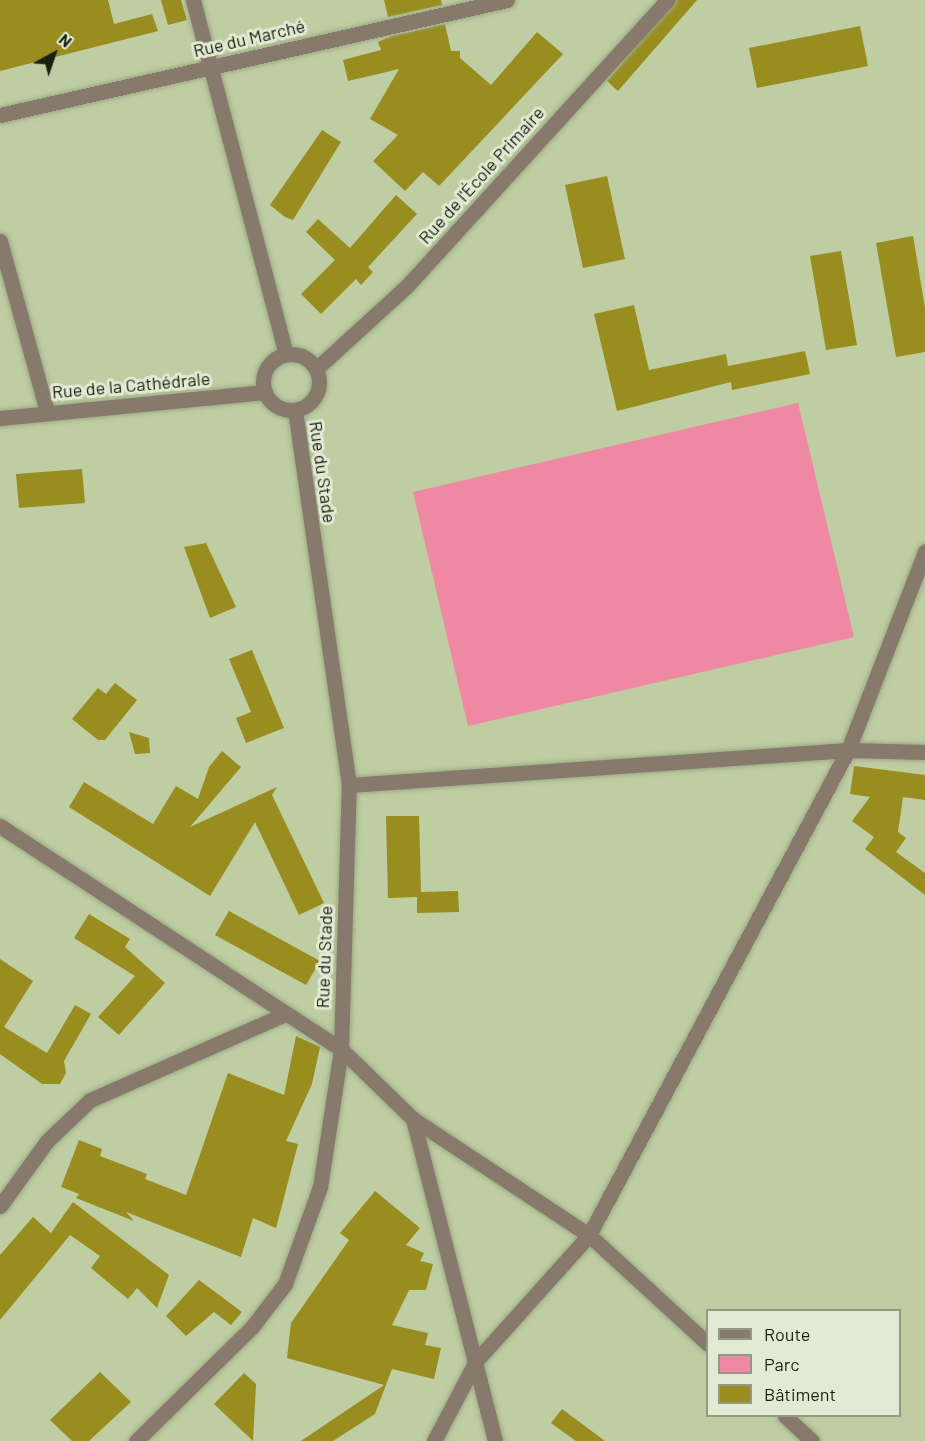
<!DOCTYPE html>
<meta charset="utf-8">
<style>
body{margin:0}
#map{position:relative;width:925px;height:1441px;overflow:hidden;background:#becda2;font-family:Barlow,sans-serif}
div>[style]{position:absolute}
.green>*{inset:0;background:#ef88a3}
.building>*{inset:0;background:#988d1e}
.roads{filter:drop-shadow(0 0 2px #9daa85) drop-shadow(0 0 2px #9daa85)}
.minor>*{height:15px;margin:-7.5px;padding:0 7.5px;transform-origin:7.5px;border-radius:7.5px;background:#87796c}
.minor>.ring{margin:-7.5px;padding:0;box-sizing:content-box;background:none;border:15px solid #87796c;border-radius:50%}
span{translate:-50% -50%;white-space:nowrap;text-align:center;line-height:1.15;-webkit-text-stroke:6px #e2ead4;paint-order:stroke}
.street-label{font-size:18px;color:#1a1f0f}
.legend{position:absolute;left:706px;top:1309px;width:195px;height:108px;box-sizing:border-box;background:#e2ead4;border:2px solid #929985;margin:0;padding:8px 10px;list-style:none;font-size:18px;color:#1a1f0f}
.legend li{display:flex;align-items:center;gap:12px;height:30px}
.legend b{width:30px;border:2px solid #929985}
.north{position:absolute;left:24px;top:24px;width:60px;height:60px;-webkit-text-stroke:4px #e2ead4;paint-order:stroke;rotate:40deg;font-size:16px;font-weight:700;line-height:24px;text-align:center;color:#1a1f0f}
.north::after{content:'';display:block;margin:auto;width:21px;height:27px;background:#1a1f0f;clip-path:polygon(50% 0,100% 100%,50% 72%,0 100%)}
</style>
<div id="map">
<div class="green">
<i style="clip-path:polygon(798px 403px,854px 637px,468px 726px,413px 492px)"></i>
</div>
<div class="building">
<i style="clip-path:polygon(0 0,108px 0,114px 24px,152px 14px,158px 31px,0 71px)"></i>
<i style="clip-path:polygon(161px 0,181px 0,187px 20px,168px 25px)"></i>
<i style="clip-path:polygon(384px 0,441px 0,442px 5px,388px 17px)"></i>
<i style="clip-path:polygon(676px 0,697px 0,618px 91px,607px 81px)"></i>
<i style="clip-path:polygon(445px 24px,451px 51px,460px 51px,460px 58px,491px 85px,537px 32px,563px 54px,439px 186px,423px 172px,405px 191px,373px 161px,398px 135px,370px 119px,399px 69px,348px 81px,343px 60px,381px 50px,378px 42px,392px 36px)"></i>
<i style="clip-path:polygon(860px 26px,868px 66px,757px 88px,749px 48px)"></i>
<i style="clip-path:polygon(322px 130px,341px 142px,293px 220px,285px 217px,270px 205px)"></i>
<i style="clip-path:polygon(607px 176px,625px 259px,583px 268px,565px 185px)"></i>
<i style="clip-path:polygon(396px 195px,417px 214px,368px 267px,373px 272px,361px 285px,356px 279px,321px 314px,301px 294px,335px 260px,306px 232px,318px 219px,350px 248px)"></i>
<i style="clip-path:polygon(913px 236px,925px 308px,925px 352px,896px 357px,876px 243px)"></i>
<i style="clip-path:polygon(841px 251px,857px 345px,826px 350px,810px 256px)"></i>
<i style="clip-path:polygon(634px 305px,649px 370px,726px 354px,728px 366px,805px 351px,810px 374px,732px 390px,731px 382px,617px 411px,594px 314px)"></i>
<i style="clip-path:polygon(82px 469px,85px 503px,19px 508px,16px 474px)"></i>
<i style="clip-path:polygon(206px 543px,236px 607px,210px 618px,184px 547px)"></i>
<i style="clip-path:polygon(252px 650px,284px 728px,246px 743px,236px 718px,251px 712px,229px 659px)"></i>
<i style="clip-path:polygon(115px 683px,137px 700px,105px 740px,98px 740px,72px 719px,98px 688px,106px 694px)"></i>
<i style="clip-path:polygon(129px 732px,149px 738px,150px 753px,135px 754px)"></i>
<i style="clip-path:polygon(222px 751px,241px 767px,190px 827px,277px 787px,272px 795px,324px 903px,299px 915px,255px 822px,210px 896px,69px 807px,84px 782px,153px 824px,176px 786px,198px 799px,209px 767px)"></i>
<i style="clip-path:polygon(854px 766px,925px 775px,925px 800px,903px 797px,898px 832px,906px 838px,896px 852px,925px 873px,925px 895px,865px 849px,874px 837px,852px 821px,870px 797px,850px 794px)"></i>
<i style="clip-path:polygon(386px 816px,419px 816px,421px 892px,458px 891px,459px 912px,417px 913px,417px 897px,388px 898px)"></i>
<i style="clip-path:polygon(229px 911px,320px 961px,306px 985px,215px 935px)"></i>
<i style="clip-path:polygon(89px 914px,130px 939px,125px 947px,165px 983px,119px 1035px,98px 1017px,135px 976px,74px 938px)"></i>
<i style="clip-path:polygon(0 959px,33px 981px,4px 1027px,47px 1053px,75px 1005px,91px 1014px,64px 1061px,66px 1073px,60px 1084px,42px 1084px,0 1054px)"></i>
<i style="clip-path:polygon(296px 1036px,320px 1047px,312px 1084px,286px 1141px,298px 1144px,276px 1228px,253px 1218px,241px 1257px,126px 1212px,134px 1221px,76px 1198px,79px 1194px,61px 1187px,79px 1140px,102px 1149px,100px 1156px,147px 1174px,145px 1179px,186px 1195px,228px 1073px,284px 1095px)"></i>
<i style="clip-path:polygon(375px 1191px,420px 1228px,406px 1245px,424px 1253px,420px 1261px,433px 1264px,426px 1290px,409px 1290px,392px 1325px,428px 1333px,425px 1345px,441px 1348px,434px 1379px,392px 1369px,375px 1414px,333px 1441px,301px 1441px,384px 1385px,287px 1358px,291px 1323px,349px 1240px,340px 1233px)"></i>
<i style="clip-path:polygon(73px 1202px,169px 1275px,157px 1308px,137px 1288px,128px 1299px,91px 1268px,100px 1256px,70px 1235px,0 1320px,0 1255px,33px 1217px,51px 1233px)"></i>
<i style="clip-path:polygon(199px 1280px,242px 1312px,231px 1325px,214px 1312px,186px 1336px,166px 1316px)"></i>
<i style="clip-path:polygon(100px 1372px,131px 1402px,89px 1441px,72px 1441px,50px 1420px)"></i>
<i style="clip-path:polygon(244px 1373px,256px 1384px,253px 1441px,214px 1404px)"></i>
<i style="clip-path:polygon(562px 1409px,605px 1441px,576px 1441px,551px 1423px)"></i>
</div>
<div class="roads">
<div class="minor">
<i style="left:193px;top:0;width:366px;rotate:75.3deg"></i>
<i style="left:0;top:115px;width:520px;rotate:-12.78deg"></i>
<i style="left:0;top:241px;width:177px;rotate:74.6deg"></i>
<i class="ring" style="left:263px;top:354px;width:41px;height:41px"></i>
<i style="left:316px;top:369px;width:123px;rotate:-42.4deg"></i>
<i style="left:407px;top:286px;width:387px;rotate:-47.7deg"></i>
<i style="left:0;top:418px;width:266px;rotate:-5.6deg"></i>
<i style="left:349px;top:785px;width:500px;rotate:-4.01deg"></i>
<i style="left:848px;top:750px;width:77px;rotate:1.5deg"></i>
<i style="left:0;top:826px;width:407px;rotate:33.2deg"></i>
<i style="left:341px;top:1049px;width:100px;rotate:44.2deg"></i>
<i style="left:413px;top:1119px;width:332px;rotate:75.7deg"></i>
<i style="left:413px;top:1119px;width:211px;rotate:33.4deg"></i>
<i style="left:589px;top:1235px;width:161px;rotate:42.5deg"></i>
<i style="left:0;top:1206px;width:80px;rotate:-54.1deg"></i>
<i style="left:47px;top:1141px;width:59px;rotate:-43.6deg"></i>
<i style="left:90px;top:1100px;width:211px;rotate:-23.8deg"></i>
<i style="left:785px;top:1416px;width:37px;rotate:43deg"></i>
<i style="left:136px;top:1441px;width:163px;rotate:-44.5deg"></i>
<i style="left:252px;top:1327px;width:54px;rotate:-52.5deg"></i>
<i style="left:285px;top:1284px;width:103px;rotate:-70.2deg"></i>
<i style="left:320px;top:1187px;width:140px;rotate:-81.3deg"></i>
<i style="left:341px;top:1049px;width:264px;rotate:-88.3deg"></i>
<i style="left:349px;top:785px;width:379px;rotate:-98.2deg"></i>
<i style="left:434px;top:1441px;width:90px;rotate:-62.3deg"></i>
<i style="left:476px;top:1361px;width:169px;rotate:-48.1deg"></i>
<i style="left:589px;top:1235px;width:550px;rotate:-61.9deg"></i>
<i style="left:848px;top:750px;width:213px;rotate:-68.8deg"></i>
</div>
</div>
<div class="street-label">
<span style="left:249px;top:38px;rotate:-13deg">Rue du Marché</span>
<span style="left:481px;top:175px;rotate:-48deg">Rue de l'École Primaire</span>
<span style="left:131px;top:385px;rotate:-5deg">Rue de la Cathédrale</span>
<span style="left:323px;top:472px;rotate:82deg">Rue du Stade</span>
<span style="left:324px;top:957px;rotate:-88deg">Rue du Stade</span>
</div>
<ul class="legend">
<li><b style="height:8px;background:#87796c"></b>Route</li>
<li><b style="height:16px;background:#ef88a3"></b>Parc</li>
<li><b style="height:16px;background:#988d1e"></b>Bâtiment</li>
</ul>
<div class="north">N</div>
</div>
